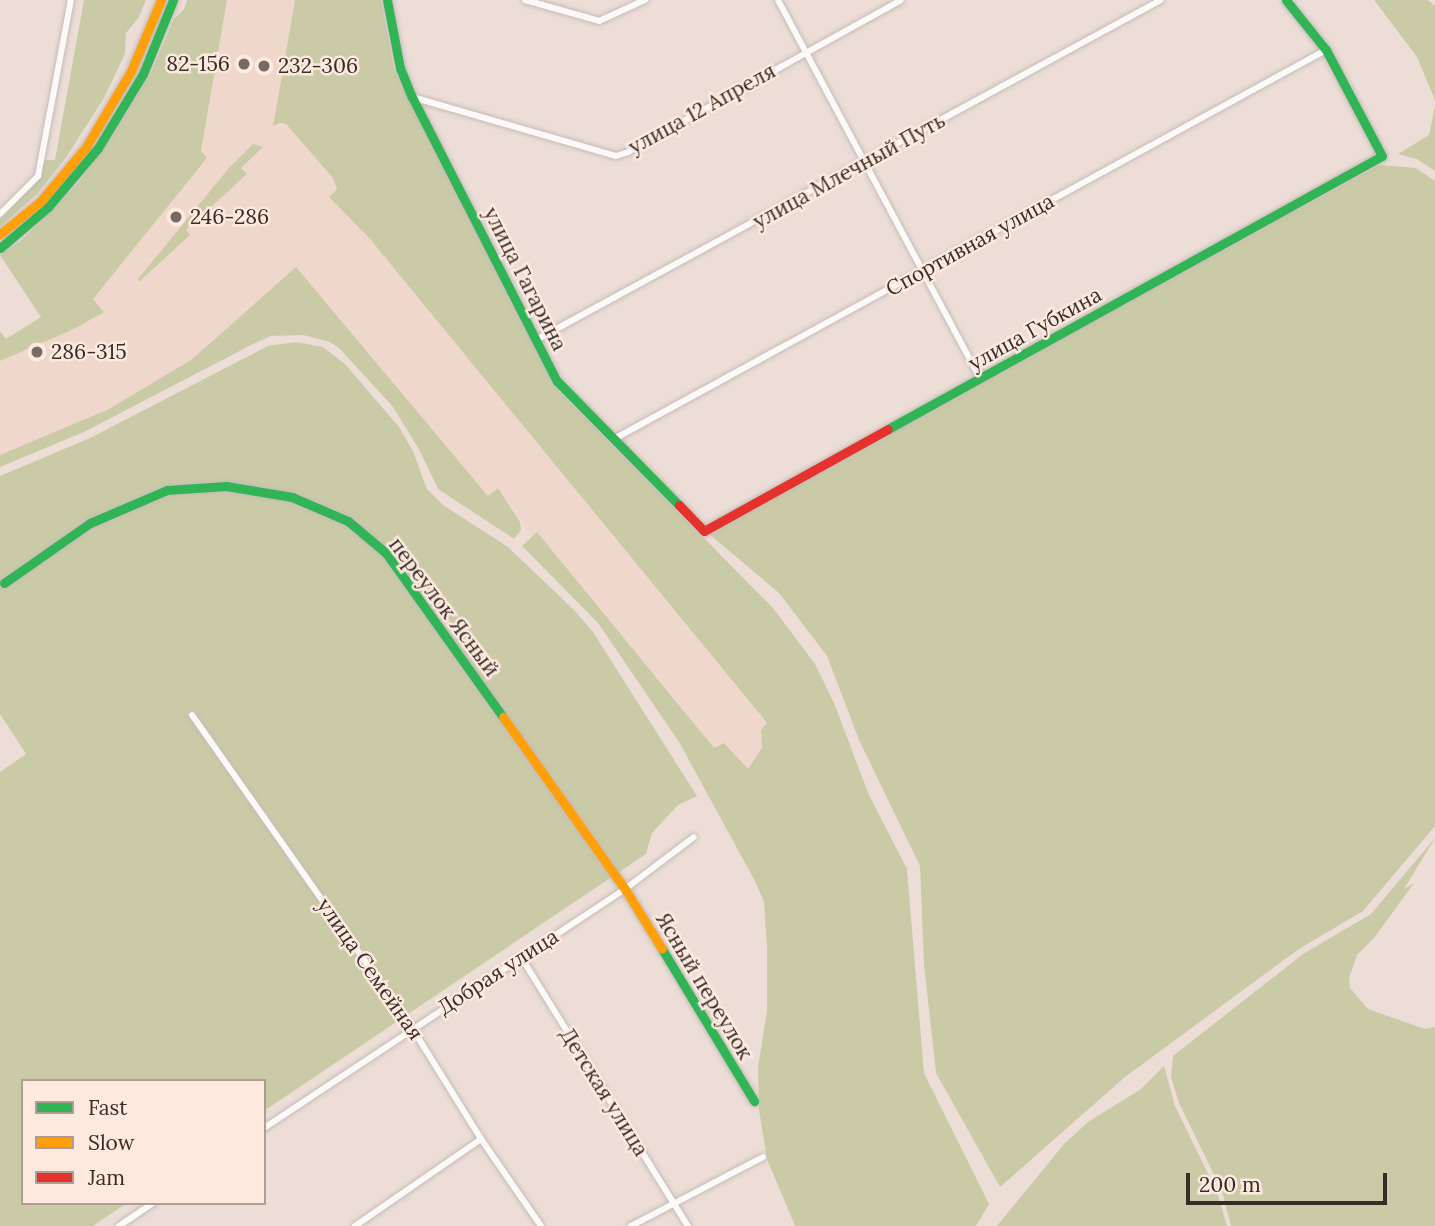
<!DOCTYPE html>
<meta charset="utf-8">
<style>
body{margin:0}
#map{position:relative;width:1435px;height:1226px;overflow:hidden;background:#ecded7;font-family:Lora,serif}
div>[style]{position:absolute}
.built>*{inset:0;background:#f0d7cb}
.green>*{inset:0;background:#cacba6}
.roads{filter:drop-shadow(0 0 2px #c6bcb7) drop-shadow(0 0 2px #c6bcb7)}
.street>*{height:6px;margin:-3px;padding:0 3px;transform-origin:3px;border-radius:3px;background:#fcfaf9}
.fast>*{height:9px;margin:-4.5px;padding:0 4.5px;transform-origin:4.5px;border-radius:4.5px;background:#30b455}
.slow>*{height:9px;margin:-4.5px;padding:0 4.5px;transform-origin:4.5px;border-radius:4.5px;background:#ff9f0a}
.jam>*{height:9px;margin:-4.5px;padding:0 4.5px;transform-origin:4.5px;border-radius:4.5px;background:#e5322d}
.dots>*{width:19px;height:19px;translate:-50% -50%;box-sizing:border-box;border:4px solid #fee9df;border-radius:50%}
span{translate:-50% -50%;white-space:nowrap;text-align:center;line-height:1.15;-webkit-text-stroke:5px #fee9df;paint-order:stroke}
.poi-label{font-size:21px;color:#362c28}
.right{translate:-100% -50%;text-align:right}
.left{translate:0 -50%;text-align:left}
.street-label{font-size:21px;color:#362c28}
.legend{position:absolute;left:21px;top:1079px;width:245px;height:126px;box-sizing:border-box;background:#fee9df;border:2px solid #ae9d96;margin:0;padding:9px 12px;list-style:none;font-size:21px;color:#362c28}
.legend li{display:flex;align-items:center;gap:14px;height:35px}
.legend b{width:35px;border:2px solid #ae9d96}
.scale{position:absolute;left:1186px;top:1173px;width:201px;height:32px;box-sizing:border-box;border:4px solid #362c28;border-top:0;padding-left:9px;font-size:21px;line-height:24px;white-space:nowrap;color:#362c28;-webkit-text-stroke:5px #fee9df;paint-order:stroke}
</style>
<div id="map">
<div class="built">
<i style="clip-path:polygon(227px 0,295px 0,273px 127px,286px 124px,333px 178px,338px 189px,330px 197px,370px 239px,767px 724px,761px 730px,762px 748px,748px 769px,724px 743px,714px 748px,538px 533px,531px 536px,499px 488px,488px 497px,296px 267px,191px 360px,109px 409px,0 455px,0 361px,76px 328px,104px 312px,92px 299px,207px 159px,201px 152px)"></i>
</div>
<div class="green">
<i style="clip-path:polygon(84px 0,146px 0,139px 17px,126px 33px,125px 54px,104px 98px,65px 159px,37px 194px,0 227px,0 217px,41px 176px,44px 160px,55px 160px)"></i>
<i style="clip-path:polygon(187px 0,227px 0,201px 151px,207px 158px,93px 299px,104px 312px,76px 328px,0 361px,0 331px,6px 339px,41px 317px,0 255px,22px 240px,78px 183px,110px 139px,151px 73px,174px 19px,184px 9px)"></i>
<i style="clip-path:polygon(295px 0,381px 0,394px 69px,553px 385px,773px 608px,815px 664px,834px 703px,869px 795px,907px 869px,924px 1073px,989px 1204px,976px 1226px,795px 1226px,767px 1159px,759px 1110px,758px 1067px,767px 1011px,767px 947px,764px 902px,756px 883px,679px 742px,598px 623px,522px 546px,537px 532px,714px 748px,724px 743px,748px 769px,762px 748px,761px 730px,767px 723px,370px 239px,329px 197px,337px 189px,333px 178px,286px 124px,279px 123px,273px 127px)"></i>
<i style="clip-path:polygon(1374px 0,1428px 0,1435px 6px,1435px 100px,1417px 57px)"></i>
<i style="clip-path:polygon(1435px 106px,1435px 171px,1417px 159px,1398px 154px,1429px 135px)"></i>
<i style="clip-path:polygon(253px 144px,263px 147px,241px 168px,247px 174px,186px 230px,190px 235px,139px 282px,138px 279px,229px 168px)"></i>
<i style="clip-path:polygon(1379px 165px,1416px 168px,1435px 181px,1435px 826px,1363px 911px,1299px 949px,1125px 1077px,1000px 1187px,936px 1073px,924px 965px,920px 866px,859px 740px,827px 656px,779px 593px,708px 533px)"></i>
<i style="clip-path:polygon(296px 267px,488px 496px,498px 488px,520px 522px,521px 530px,514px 539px,438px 489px,420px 451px,393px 407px,340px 349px,330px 342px,303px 335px,271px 336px,255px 343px,84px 432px,0 467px,0 455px,109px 409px,191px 360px)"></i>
<i style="clip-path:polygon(295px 342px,323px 347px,345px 364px,399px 427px,413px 451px,427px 489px,443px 505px,508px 547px,574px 610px,593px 632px,697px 796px,678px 805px,652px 833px,646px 854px,264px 1111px,264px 1081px,23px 1081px,23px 1203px,127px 1203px,93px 1226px,0 1226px,0 772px,26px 754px,0 714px,0 476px,90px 438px,268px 346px)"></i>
<i style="clip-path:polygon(1435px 838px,1404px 889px,1414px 883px,1374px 938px,1357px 955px,1349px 978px,1350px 988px,1368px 1009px,1425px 1029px,1435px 1027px,1435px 1226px,1231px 1226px,1222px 1191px,1179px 1103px,1171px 1077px,1173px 1056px,1303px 954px,1371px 914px)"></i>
<i style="clip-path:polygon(1164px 1066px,1175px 1106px,1217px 1192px,1227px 1226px,997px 1226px,1064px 1144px,1088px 1122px,1141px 1089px)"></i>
</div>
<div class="roads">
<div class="street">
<i style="left:525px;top:0;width:77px;rotate:15.8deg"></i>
<i style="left:599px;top:21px;width:51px;rotate:-24.5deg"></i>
<i style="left:778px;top:0;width:429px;rotate:61.9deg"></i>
<i style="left:412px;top:97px;width:212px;rotate:16.1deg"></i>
<i style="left:616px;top:156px;width:13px;rotate:-18deg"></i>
<i style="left:628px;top:152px;width:312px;rotate:-29.1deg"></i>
<i style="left:0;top:214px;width:54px;rotate:-45deg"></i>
<i style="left:38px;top:176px;width:179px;rotate:-79.4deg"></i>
<i style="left:536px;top:340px;width:711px;rotate:-28.55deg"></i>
<i style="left:614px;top:439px;width:811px;rotate:-28.65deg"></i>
<i style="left:192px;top:715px;width:383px;rotate:54.9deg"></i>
<i style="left:412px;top:1028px;width:131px;rotate:58.1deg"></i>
<i style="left:481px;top:1139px;width:106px;rotate:55.4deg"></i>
<i style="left:521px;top:957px;width:317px;rotate:58.2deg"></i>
<i style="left:264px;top:1128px;width:433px;rotate:-33.5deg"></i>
<i style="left:625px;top:889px;width:86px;rotate:-37deg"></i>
<i style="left:119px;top:1226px;width:41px;rotate:-34.1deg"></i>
<i style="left:355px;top:1226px;width:153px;rotate:-34.6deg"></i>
<i style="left:631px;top:1226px;width:149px;rotate:-27.6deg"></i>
</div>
<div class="fast">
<i style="left:387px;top:0;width:69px;rotate:79.2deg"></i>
<i style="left:400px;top:68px;width:31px;rotate:68deg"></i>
<i style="left:412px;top:97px;width:319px;rotate:63deg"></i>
<i style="left:557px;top:381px;width:174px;rotate:45.5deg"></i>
<i style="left:0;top:248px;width:63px;rotate:-40.5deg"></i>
<i style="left:48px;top:207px;width:77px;rotate:-49.7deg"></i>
<i style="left:98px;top:148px;width:87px;rotate:-58.7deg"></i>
<i style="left:143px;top:74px;width:80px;rotate:-67.9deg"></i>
<i style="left:888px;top:429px;width:564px;rotate:-28.93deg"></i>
<i style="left:1382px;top:156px;width:120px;rotate:-117.8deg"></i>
<i style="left:1326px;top:50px;width:64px;rotate:-128.7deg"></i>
<i style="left:4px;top:583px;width:105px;rotate:-34.9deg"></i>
<i style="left:90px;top:523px;width:84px;rotate:-23.2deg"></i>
<i style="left:167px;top:490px;width:59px;rotate:-3.9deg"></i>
<i style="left:226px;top:486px;width:67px;rotate:9.5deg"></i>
<i style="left:292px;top:497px;width:61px;rotate:23.2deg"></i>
<i style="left:348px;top:521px;width:50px;rotate:40.1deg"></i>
<i style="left:386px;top:553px;width:201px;rotate:54.5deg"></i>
<i style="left:662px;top:949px;width:178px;rotate:58.8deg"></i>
</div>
<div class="slow">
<i style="left:0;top:234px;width:51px;rotate:-38.7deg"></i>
<i style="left:40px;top:202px;width:72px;rotate:-50.1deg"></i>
<i style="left:86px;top:147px;width:88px;rotate:-59.4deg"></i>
<i style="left:131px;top:71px;width:77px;rotate:-67.1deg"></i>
<i style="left:503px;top:717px;width:211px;rotate:54.7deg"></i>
<i style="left:625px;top:889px;width:70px;rotate:58.3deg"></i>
</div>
<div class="jam">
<i style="left:679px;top:505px;width:36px;rotate:46deg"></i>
<i style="left:704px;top:531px;width:210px;rotate:-29deg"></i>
</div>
</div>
<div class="dots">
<i style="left:244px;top:64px;background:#766a65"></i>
<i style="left:264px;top:66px;background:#766a65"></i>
<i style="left:176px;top:217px;background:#766a65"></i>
<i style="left:37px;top:352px;background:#766a65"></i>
</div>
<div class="poi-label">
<span class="right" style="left:230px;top:64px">82-156</span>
<span class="left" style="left:278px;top:66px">232-306</span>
<span class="left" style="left:190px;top:217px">246-286</span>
<span class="left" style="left:51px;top:352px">286-315</span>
</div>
<div class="street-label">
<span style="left:702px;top:109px;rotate:-29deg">улица 12 Апреля</span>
<span style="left:849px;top:171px;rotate:-29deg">улица Млечный Путь</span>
<span style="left:970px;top:245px;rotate:-29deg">Спортивная улица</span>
<span style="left:525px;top:279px;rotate:63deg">улица Гагарина</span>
<span style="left:1035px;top:329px;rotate:-29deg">улица Губкина</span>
<span style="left:444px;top:607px;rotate:53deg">переулок Ясный</span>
<span style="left:370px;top:969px;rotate:55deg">улица Семейная</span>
<span style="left:498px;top:972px;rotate:-33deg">Добрая улица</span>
<span style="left:704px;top:986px;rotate:59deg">Ясный переулок</span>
<span style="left:604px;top:1092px;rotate:58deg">Детская улица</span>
</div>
<ul class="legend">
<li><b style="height:9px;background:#30b455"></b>Fast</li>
<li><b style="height:9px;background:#ff9f0a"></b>Slow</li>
<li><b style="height:9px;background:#e5322d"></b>Jam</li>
</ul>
<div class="scale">200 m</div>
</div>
